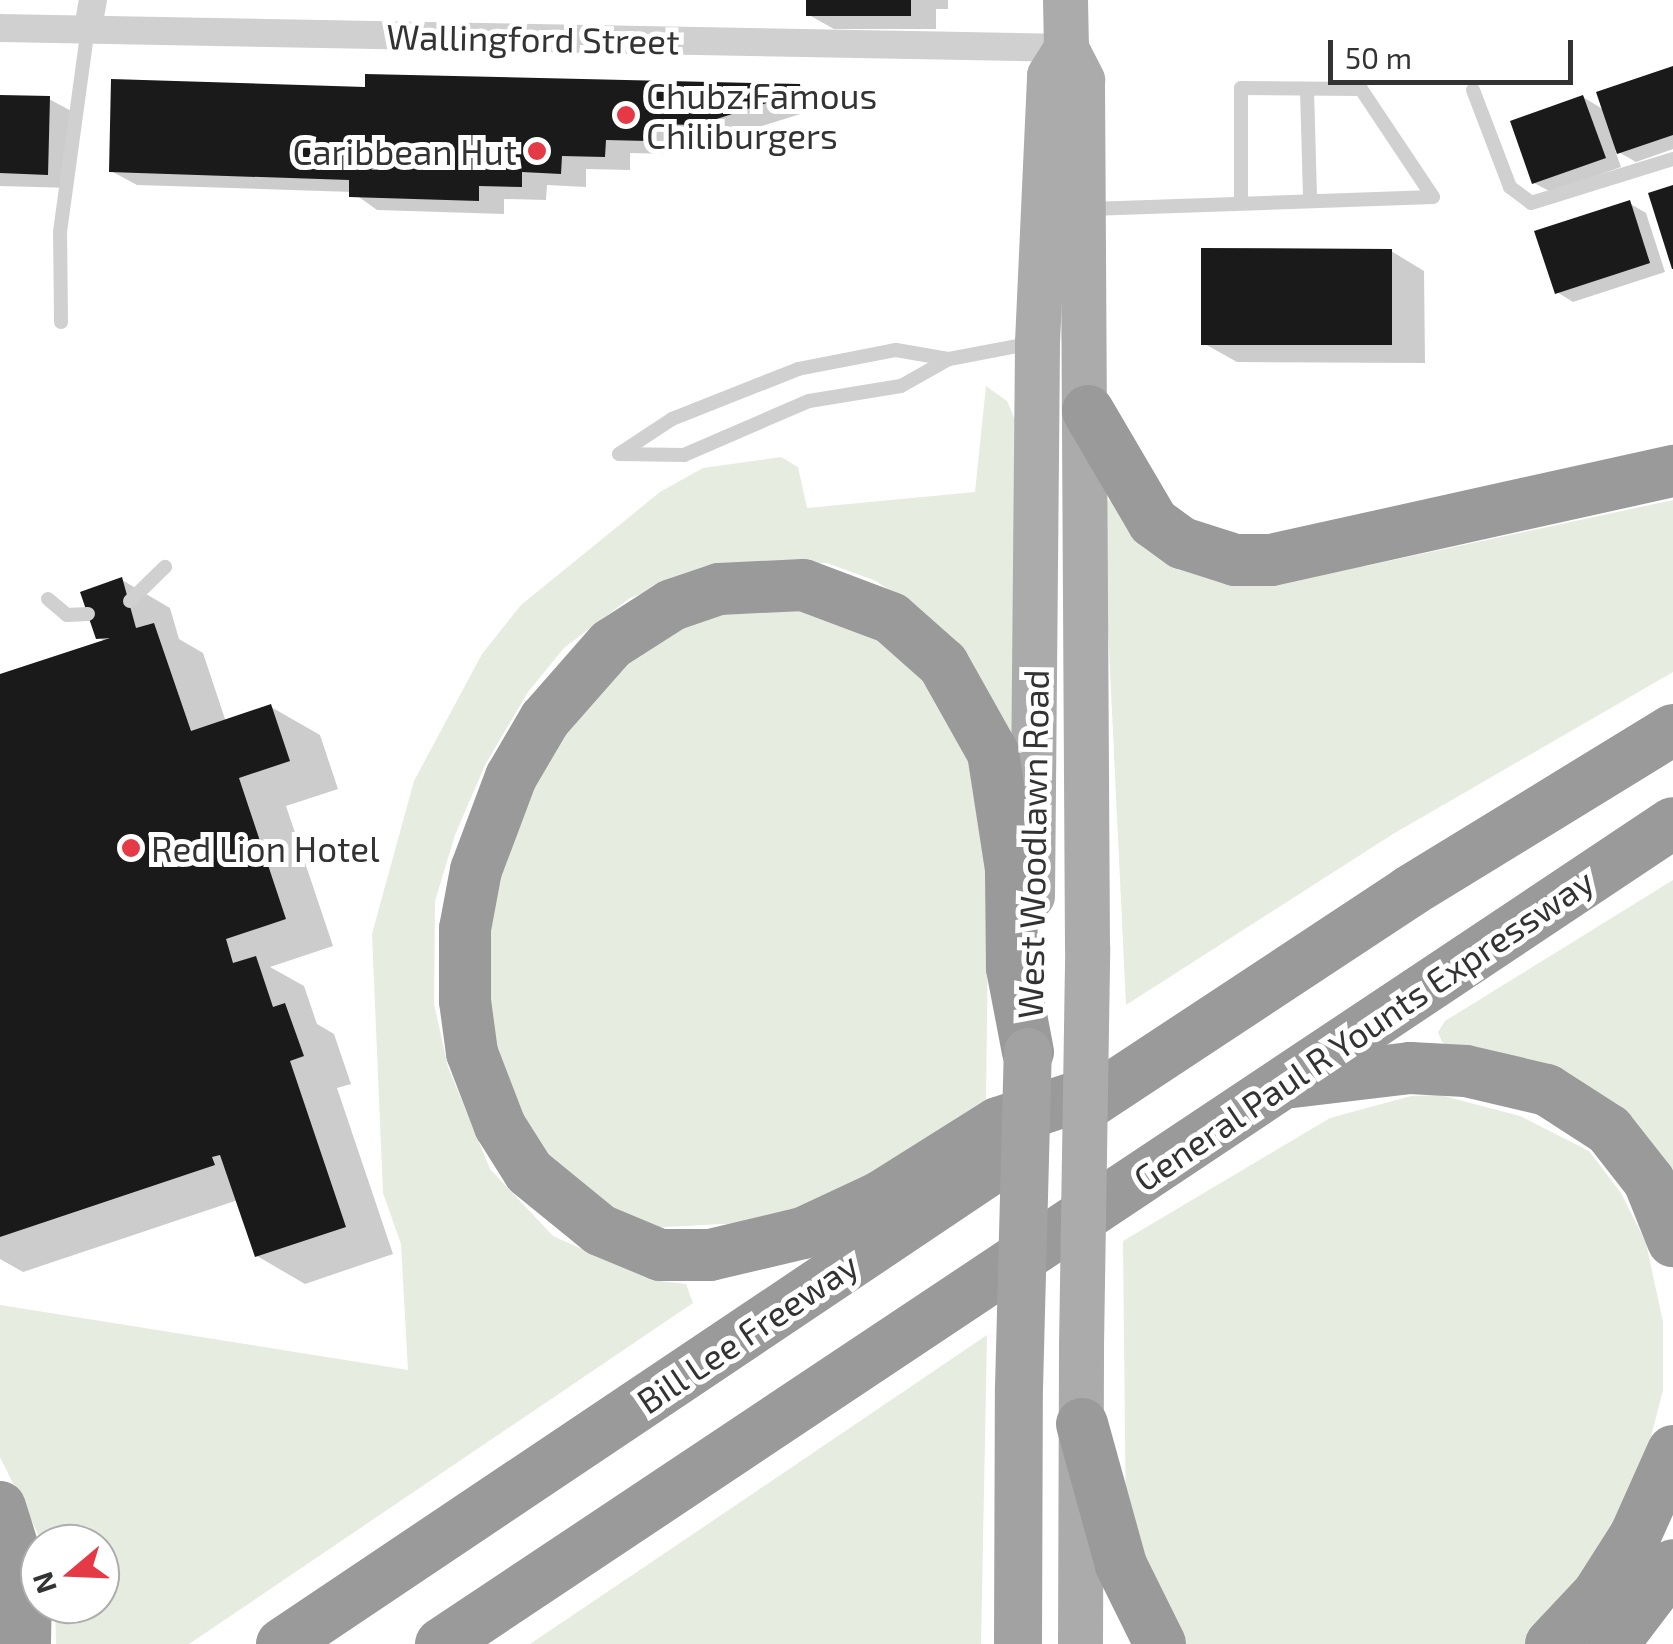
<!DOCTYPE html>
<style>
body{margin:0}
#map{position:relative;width:1673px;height:1644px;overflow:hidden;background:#fff;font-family:"Exo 2",sans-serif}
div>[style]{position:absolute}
.green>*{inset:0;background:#e6ecdf}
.shadow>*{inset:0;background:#0003}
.building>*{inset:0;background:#1a1a1a}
.service>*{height:14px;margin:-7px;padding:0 7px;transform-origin:7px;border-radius:7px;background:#d0d0d0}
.minor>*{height:28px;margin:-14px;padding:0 14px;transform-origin:14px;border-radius:14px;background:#d0d0d0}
.primary>*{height:45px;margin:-22.5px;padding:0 22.5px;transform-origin:22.5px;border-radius:22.5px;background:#ababab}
.trunk>*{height:48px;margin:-24px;padding:0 24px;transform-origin:24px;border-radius:24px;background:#a2a2a2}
.motorway>*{height:52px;margin:-26px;padding:0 26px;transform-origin:26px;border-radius:26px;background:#9a9a9a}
.primary-bridge>*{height:45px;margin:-22.5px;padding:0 22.5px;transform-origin:22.5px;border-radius:22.5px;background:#ababab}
.trunk-bridge>*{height:48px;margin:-24px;padding:0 24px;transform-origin:24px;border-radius:24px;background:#a2a2a2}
.dots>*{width:28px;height:28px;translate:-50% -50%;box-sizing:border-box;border:5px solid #fff;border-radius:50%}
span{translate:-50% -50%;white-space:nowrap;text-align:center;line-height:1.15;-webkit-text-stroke:10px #fff;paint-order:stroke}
.street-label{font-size:35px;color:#333}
.poi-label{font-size:35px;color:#333}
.left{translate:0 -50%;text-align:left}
.right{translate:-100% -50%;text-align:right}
.north{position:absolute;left:20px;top:1524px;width:100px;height:100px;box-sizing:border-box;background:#fff;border:2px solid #adadad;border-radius:50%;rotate:251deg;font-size:28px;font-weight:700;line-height:40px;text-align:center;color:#333}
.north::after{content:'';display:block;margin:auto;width:35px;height:45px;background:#e63946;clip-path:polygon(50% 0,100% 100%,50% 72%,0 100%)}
.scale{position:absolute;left:1328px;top:40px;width:245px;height:45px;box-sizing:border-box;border:5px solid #333;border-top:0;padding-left:12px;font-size:30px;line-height:35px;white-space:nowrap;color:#333;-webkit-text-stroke:8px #fff;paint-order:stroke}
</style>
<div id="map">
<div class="green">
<i style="clip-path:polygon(986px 386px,1007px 401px,1016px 422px,1016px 743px,911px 605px,876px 581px,827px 563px,716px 565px,630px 598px,564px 648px,528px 692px,485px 765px,455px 835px,435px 901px,434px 1004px,448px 1067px,490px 1169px,553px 1236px,651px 1280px,686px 1284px,693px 1303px,189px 1644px,56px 1644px,55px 1604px,100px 1604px,100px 1544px,43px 1544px,0 1457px,0 1305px,408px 1370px,401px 1244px,383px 1193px,372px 934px,414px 781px,482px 654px,521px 605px,660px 492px,703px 468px,781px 457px,798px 467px,807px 508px,975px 492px)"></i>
<i style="clip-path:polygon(1113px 499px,1128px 524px,1366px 566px,1673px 500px,1673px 672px,1393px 834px,1126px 1005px,1102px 502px)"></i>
<i style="clip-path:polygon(801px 609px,864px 632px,902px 658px,931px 687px,969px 755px,989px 861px,986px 1101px,868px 1180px,762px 1222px,644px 1228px,551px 1172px,495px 1068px,485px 911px,539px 765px,630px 658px,705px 615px)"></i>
<i style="clip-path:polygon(1673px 880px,1673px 1190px,1442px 1042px,1438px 1032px,1445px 1021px)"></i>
<i style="clip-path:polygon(1440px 1095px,1520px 1116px,1589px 1151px,1621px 1193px,1646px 1243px,1663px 1322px,1663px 1390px,1645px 1460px,1608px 1543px,1525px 1644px,1174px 1644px,1126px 1528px,1123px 1241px,1330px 1118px,1411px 1096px)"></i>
<i style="clip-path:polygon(987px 1335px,981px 1644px,530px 1644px,708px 1524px)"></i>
</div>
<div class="shadow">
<i style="clip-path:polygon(809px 0,948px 0,948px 9px,936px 9px,936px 29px,834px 29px,809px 15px)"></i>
<i style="clip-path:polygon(1673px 68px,1673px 149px,1636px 162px,1615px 150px,1621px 167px,1551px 192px,1534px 183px,1583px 97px,1604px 110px)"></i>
<i style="clip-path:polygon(800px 86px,826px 106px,724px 138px,673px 137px,673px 154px,630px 153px,630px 170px,586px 169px,586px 187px,547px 185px,546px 200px,504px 199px,504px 214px,377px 210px,352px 192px,137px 185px,111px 171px,367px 90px)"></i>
<i style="clip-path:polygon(0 97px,49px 99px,75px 113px,72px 188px,0 186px)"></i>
<i style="clip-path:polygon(1629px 203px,1646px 213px,1665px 272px,1573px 302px,1557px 292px)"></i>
<i style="clip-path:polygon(1391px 251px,1424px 271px,1425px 363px,1237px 362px,1203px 343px)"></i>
<i style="clip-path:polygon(122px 580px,170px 608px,179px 639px,203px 653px,226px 722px,271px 707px,320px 735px,338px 789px,286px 806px,333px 946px,270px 967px,304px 986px,317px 1024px,334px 1034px,351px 1084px,337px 1088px,393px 1254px,305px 1284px,257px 1256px,238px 1200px,23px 1272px,0 1259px,0 677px,106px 642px,98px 637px)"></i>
</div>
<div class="building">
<i style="clip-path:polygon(806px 0,911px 0,911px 16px,806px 16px)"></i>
<i style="clip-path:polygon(1673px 66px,1673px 135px,1617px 154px,1596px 92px)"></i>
<i style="clip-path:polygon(365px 74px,800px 84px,801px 92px,698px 125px,648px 124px,648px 141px,606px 140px,605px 157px,562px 156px,561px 174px,522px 172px,522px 187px,479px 186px,479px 201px,349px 197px,349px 180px,109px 172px,111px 79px,365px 87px)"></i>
<i style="clip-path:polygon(0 95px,50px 96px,48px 175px,0 173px)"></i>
<i style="clip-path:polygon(1583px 95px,1606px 158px,1532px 184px,1510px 121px)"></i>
<i style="clip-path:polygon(1673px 185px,1673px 269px,1672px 269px,1648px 193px)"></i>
<i style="clip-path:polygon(1630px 200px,1650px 263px,1555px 294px,1534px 231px)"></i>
<i style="clip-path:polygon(1201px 248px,1392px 249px,1392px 345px,1201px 345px)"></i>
<i style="clip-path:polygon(122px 577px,136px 628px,154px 623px,191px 731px,271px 704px,290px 761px,239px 778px,286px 919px,226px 939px,233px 963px,256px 956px,273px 1007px,285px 1003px,304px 1056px,290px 1061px,346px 1227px,255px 1257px,220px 1155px,212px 1157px,215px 1165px,0 1237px,0 674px,110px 638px,96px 639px,80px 592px)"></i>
</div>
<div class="service">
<i style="left:1307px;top:89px;width:110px;rotate:88.4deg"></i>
<i style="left:1473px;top:90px;width:104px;rotate:69.1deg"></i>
<i style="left:1510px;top:187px;width:26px;rotate:37deg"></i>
<i style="left:1531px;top:203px;width:149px;rotate:-17.2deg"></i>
<i style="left:1090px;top:209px;width:343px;rotate:-2deg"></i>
<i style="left:1433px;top:197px;width:130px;rotate:-123.7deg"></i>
<i style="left:1361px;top:89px;width:120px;rotate:-179.5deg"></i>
<i style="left:1241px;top:88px;width:113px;rotate:90deg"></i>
<i style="left:61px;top:322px;width:90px;rotate:-90.6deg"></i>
<i style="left:60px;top:232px;width:206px;rotate:-82.2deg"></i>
<i style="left:619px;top:454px;width:65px;rotate:0.9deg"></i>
<i style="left:684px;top:455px;width:136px;rotate:-23.4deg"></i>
<i style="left:809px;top:401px;width:93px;rotate:-9.3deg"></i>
<i style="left:901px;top:386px;width:55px;rotate:-29.4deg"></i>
<i style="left:949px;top:359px;width:86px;rotate:-10.8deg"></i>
<i style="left:619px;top:454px;width:64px;rotate:-33.4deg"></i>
<i style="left:672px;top:419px;width:136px;rotate:-21.6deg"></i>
<i style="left:798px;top:369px;width:100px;rotate:-11deg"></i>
<i style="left:896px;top:350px;width:53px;rotate:9.8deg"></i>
<i style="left:48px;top:599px;width:25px;rotate:40deg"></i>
<i style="left:67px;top:615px;width:21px;rotate:-3deg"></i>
<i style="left:130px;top:601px;width:49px;rotate:-44.2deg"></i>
</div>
<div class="minor">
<i style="left:0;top:28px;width:1066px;rotate:1.07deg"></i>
<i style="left:88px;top:28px;width:28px;rotate:-80deg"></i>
</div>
<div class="primary">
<i style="left:1065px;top:0;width:48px;rotate:88.8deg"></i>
<i style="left:1066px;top:48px;width:36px;rotate:63deg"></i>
<i style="left:1082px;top:80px;width:867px;rotate:89.67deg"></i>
<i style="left:1032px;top:896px;width:554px;rotate:-89.48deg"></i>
<i style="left:1037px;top:342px;width:267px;rotate:-87.4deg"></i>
<i style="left:1049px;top:75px;width:32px;rotate:-58deg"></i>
<i style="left:1080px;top:1644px;width:298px;rotate:-89.8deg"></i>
</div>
<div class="trunk">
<i style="left:1018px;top:1644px;width:256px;rotate:-89.8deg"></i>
</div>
<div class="motorway">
<i style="left:1088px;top:411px;width:129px;rotate:59.6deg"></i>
<i style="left:1153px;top:522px;width:36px;rotate:36deg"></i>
<i style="left:1182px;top:543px;width:56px;rotate:17.8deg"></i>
<i style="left:1235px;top:560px;width:36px"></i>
<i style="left:1271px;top:560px;width:412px;rotate:-12.5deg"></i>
<i style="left:1028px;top:1052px;width:86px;rotate:-100.8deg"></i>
<i style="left:1012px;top:968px;width:99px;rotate:-90.6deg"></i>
<i style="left:1011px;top:869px;width:117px;rotate:-98.8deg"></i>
<i style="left:993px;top:753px;width:102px;rotate:-119.3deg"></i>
<i style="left:943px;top:664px;width:69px;rotate:-138.5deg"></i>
<i style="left:891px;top:618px;width:94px;rotate:-159.4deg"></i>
<i style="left:803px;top:585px;width:84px;rotate:177.3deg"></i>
<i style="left:719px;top:589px;width:50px;rotate:161.2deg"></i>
<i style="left:672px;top:605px;width:72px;rotate:147.4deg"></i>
<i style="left:611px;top:644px;width:100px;rotate:131.3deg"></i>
<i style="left:545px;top:719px;width:67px;rotate:120.4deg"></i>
<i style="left:511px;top:777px;width:99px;rotate:110.6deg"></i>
<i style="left:476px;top:870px;width:60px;rotate:100.6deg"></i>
<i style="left:465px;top:929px;width:72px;rotate:90deg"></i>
<i style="left:465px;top:1001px;width:52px;rotate:82.3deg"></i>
<i style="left:472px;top:1053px;width:78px;rotate:69deg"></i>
<i style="left:500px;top:1126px;width:54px;rotate:57.8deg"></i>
<i style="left:529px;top:1172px;width:92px;rotate:39.2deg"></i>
<i style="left:600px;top:1230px;width:65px;rotate:22.6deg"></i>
<i style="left:660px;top:1255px;width:50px"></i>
<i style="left:710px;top:1255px;width:96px;rotate:-13.3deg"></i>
<i style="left:803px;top:1233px;width:85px;rotate:-25.1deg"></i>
<i style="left:880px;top:1197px;width:139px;rotate:-32.1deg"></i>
<i style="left:998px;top:1123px;width:127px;rotate:-18.3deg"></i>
<i style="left:1293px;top:1082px;width:118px;rotate:-6.8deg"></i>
<i style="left:1410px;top:1068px;width:56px;rotate:3.1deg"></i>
<i style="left:1466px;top:1071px;width:83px;rotate:13.2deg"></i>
<i style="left:1547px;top:1090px;width:74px;rotate:32.8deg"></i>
<i style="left:1609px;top:1130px;width:65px;rotate:51.9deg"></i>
<i style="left:1649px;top:1181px;width:65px;rotate:68.2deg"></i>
<i style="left:1089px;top:1103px;width:385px;rotate:-33.4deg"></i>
<i style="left:1410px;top:891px;width:308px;rotate:-31.5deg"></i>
<i style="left:1082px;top:1424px;width:146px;rotate:74.5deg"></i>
<i style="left:1121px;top:1565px;width:88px;rotate:63.7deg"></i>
<i style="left:0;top:1507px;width:87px;rotate:72.6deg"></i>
<i style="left:26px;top:1590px;width:54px;rotate:91.1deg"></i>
<i style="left:282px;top:1644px;width:869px;rotate:-33.84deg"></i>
<i style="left:441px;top:1644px;width:1480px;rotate:-33.68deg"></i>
<i style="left:1551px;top:1644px;width:69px;rotate:-46.8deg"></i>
<i style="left:1598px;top:1594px;width:69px;rotate:-57.5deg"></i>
<i style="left:1635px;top:1536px;width:93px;rotate:-65.9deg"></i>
<i style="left:1613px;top:1644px;width:99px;rotate:-52.8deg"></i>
</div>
<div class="primary-bridge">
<i style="left:1081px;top:1346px;width:399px;rotate:-89.1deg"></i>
</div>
<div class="trunk-bridge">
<i style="left:1019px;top:1388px;width:336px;rotate:-88.5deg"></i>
</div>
<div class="dots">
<i style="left:626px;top:115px;background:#e63946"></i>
<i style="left:537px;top:151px;background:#e63946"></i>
<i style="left:131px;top:848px;background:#e63946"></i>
</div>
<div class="street-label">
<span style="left:533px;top:38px;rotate:1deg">Wallingford Street</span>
<span style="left:1032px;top:844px;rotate:-89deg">West Woodlawn Road</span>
<span style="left:1363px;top:1029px;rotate:-34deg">General Paul R Younts Expressway</span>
<span style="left:747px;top:1332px;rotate:-34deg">Bill Lee Freeway</span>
</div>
<div class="poi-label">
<span class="left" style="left:646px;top:115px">Chubz Famous<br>Chiliburgers</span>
<span class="right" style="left:517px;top:151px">Caribbean Hut</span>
<span class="left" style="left:151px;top:848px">Red Lion Hotel</span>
</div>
<div class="north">N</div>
<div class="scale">50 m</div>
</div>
